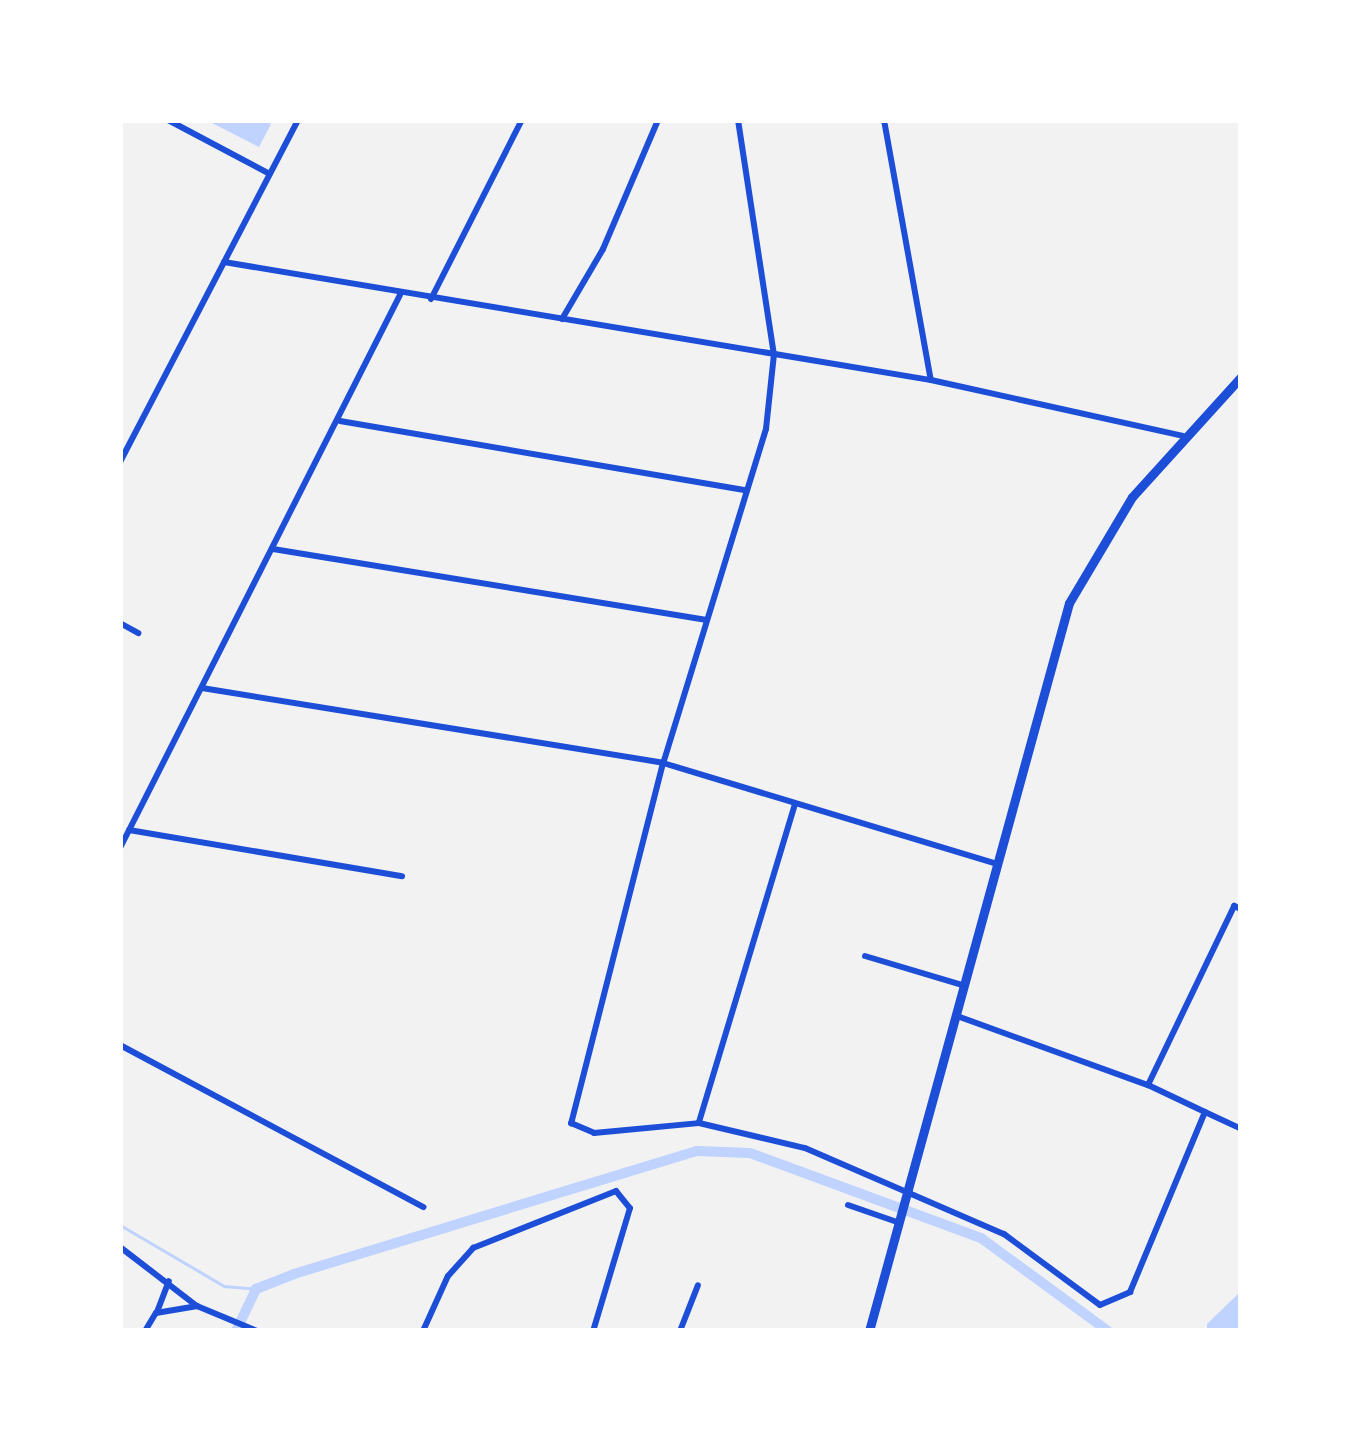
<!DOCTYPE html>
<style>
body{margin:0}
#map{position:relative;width:1361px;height:1451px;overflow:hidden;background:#f2f2f2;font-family:Jost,sans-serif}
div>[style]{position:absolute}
.water>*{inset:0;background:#bfd3fe}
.stream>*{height:3px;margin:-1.5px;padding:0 1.5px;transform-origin:1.5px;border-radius:1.5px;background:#bfd3fe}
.canal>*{height:10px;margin:-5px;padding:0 5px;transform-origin:5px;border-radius:5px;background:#bfd3fe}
.minor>*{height:6px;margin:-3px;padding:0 3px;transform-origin:3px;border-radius:3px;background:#1d4ed8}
.tertiary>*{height:6px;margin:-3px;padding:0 3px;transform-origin:3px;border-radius:3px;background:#1d4ed8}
.primary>*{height:9px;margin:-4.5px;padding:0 4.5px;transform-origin:4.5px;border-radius:4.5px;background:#1d4ed8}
span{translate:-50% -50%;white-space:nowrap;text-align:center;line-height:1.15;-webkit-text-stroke:10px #fff;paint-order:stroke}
.frame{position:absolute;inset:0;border:123px solid #fff;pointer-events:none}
</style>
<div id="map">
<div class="water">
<i style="clip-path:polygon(264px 120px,271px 124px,259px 147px,212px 123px)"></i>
<i style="clip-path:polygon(1241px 1291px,1241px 1331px,1207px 1331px,1207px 1324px)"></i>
</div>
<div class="stream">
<i style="left:120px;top:1225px;width:121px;rotate:30.4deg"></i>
<i style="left:224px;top:1286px;width:32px;rotate:5deg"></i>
</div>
<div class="canal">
<i style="left:236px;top:1331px;width:47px;rotate:-64.5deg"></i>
<i style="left:256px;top:1289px;width:41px;rotate:-21.5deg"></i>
<i style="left:294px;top:1274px;width:421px;rotate:-17deg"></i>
<i style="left:697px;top:1151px;width:53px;rotate:2.2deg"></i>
<i style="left:750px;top:1153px;width:246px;rotate:20.2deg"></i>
<i style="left:981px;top:1238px;width:157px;rotate:36.2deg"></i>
</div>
<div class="minor">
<i style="left:168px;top:120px;width:115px;rotate:27.9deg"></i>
<i style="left:738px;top:120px;width:237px;rotate:81.3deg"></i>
<i style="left:774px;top:354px;width:75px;rotate:96.1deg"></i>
<i style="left:766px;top:429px;width:350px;rotate:107.1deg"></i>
<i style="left:663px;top:763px;width:372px;rotate:104.3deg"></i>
<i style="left:571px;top:1123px;width:25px;rotate:23deg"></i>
<i style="left:594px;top:1133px;width:105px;rotate:-5.4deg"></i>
<i style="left:699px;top:1123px;width:109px;rotate:13.3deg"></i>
<i style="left:805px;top:1148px;width:217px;rotate:23.4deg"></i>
<i style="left:1004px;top:1234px;width:119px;rotate:36.5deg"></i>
<i style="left:1100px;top:1305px;width:33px;rotate:-23deg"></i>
<i style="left:1130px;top:1292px;width:195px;rotate:-67.4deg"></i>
<i style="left:1205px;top:1112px;width:63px;rotate:-154.7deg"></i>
<i style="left:884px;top:120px;width:264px;rotate:79.8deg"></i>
<i style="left:431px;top:299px;width:201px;rotate:-63.1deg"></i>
<i style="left:562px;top:319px;width:81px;rotate:-59.6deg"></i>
<i style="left:603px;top:249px;width:140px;rotate:-66.9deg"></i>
<i style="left:340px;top:421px;width:410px;rotate:9.7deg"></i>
<i style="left:273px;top:549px;width:438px;rotate:9.3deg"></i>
<i style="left:120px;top:623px;width:21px;rotate:29deg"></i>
<i style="left:202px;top:688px;width:467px;rotate:9.2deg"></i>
<i style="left:663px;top:763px;width:347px;rotate:16.8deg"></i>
<i style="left:129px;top:830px;width:277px;rotate:9.6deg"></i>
<i style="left:120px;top:848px;width:620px;rotate:-63.15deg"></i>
<i style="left:865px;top:956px;width:101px;rotate:16.6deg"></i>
<i style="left:957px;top:1016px;width:203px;rotate:19.9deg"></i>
<i style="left:1148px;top:1085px;width:199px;rotate:-64.3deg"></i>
<i style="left:1234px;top:906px;width:8px;rotate:23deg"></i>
<i style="left:120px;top:1045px;width:344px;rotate:28.1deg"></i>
<i style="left:1205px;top:1112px;width:40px;rotate:25deg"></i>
<i style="left:699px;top:1122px;width:332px;rotate:-73.2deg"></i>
<i style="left:848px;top:1205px;width:55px;rotate:19.1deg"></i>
<i style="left:120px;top:1247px;width:97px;rotate:37.5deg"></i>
<i style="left:157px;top:1312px;width:33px;rotate:-69deg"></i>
<i style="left:145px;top:1331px;width:21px;rotate:-59deg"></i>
<i style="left:156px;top:1313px;width:42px;rotate:-9.7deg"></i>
<i style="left:197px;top:1306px;width:65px;rotate:22.6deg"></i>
<i style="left:423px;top:1331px;width:60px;rotate:-65.6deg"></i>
<i style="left:448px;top:1276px;width:38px;rotate:-48deg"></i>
<i style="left:473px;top:1248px;width:154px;rotate:-21.7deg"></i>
<i style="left:616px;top:1191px;width:22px;rotate:51deg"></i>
<i style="left:630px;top:1208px;width:128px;rotate:106.7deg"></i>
<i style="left:680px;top:1331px;width:49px;rotate:-68.6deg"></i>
</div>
<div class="tertiary">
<i style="left:224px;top:262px;width:717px;rotate:9.48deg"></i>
<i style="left:931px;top:380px;width:258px;rotate:12.5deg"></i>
<i style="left:120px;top:462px;width:386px;rotate:-62.5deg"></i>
</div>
<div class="primary">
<i style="left:869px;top:1331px;width:755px;rotate:-74.64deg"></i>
<i style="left:1069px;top:603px;width:123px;rotate:-59.3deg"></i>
<i style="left:1132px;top:497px;width:162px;rotate:-47.8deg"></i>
</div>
<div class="frame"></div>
</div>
